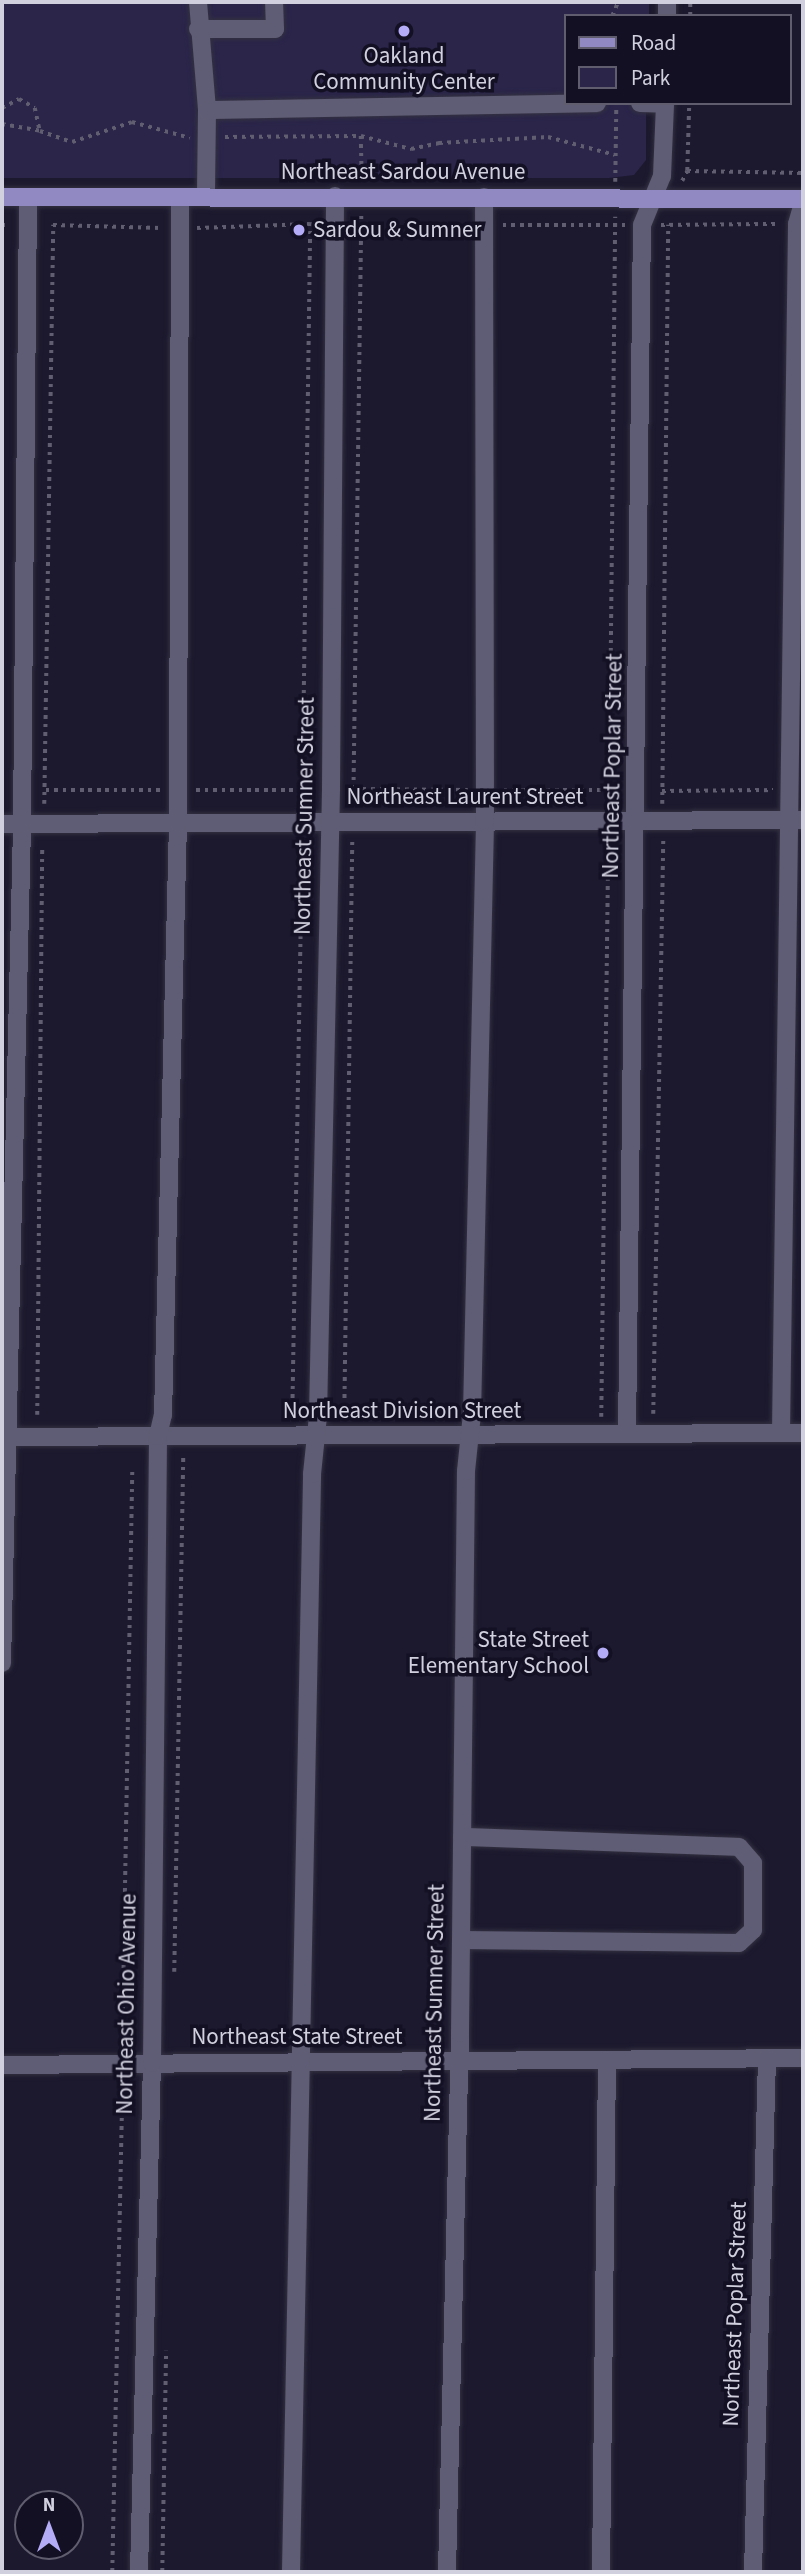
<!DOCTYPE html>
<style>
body{margin:0}
#map{position:relative;width:805px;height:2574px;overflow:hidden;background:#1c192e;font-family:"Source Sans 3",sans-serif}
div>[style]{position:absolute}
.green>*{inset:0;background:#2a2549}
.path>*{height:3.5px;margin-top:-1.75px;transform-origin:0;background:repeating-linear-gradient(90deg,#615e71 0 3.5px,transparent 0 8.5px)}
.roads{filter:drop-shadow(0 0 2px #333141) drop-shadow(0 0 2px #333141)}
.minor>*{height:18px;margin:-9px;padding:0 9px;transform-origin:9px;border-radius:9px;background:#5f5d75}
.major>*{height:18px;margin:-9px;padding:0 9px;transform-origin:9px;border-radius:9px;background:#9089c2}
.dots>*{width:19px;height:19px;translate:-50% -50%;box-sizing:border-box;border:4px solid #131024;border-radius:50%}
span{translate:-50% -50%;white-space:nowrap;text-align:center;line-height:1.15;-webkit-text-stroke:7px #131024;paint-order:stroke}
.poi-label{font-size:23px;color:#d1d0de}
.left{translate:0 -50%;text-align:left}
.right{translate:-100% -50%;text-align:right}
.street-label{font-size:23px;color:#d1d0de}
.frame{position:absolute;inset:0;border:4px solid #d1d0de;pointer-events:none}
.legend{position:absolute;left:564px;top:14px;width:228px;height:91px;box-sizing:border-box;background:#131024;border:2px solid #5f5d6e;margin:0;padding:9px 12px;list-style:none;font-size:21px;color:#d1d0de}
.legend li{display:flex;align-items:center;gap:14px;height:35px}
.legend b{width:35px;border:2px solid #5f5d6e}
.north{position:absolute;left:14px;top:2490px;width:70px;height:70px;box-sizing:border-box;background:#131024;border:2px solid #5f5d6e;border-radius:50%;rotate:0deg;font-size:19px;font-weight:700;line-height:28px;text-align:center;color:#d1d0de}
.north::after{content:'';display:block;margin:auto;width:24px;height:32px;background:#b5acf8;clip-path:polygon(50% 0,100% 100%,50% 72%,0 100%)}
</style>
<div id="map">
<div class="green">
<i style="clip-path:polygon(2px 2px,649px 2px,649px 16px,565px 16px,565px 103px,646px 103px,646px 160px,634px 175px,609px 178px,2px 178px)"></i>
</div>
<div class="path">
<i style="left:612px;top:16px;width:15px;rotate:-67deg"></i>
<i style="left:690px;top:16px;width:14px;rotate:-90deg"></i>
<i style="left:2px;top:108px;width:19px;rotate:-28deg"></i>
<i style="left:19px;top:99px;width:18px;rotate:29deg"></i>
<i style="left:35px;top:108px;width:24px;rotate:78deg"></i>
<i style="left:40px;top:131px;width:34px;rotate:19deg"></i>
<i style="left:72px;top:142px;width:63px;rotate:-18.4deg"></i>
<i style="left:132px;top:122px;width:60px;rotate:15.4deg"></i>
<i style="left:2px;top:124px;width:39px;rotate:10deg"></i>
<i style="left:361px;top:136px;width:43px;rotate:88.7deg"></i>
<i style="left:225px;top:137px;width:136px;rotate:-0.4deg"></i>
<i style="left:361px;top:136px;width:52px;rotate:14.6deg"></i>
<i style="left:411px;top:149px;width:29px;rotate:-12deg"></i>
<i style="left:439px;top:143px;width:109px;rotate:-3.2deg"></i>
<i style="left:548px;top:137px;width:69px;rotate:15deg"></i>
<i style="left:687px;top:171px;width:68px;rotate:-88.3deg"></i>
<i style="left:682px;top:181px;width:11px;rotate:-63deg"></i>
<i style="left:687px;top:171px;width:116px;rotate:1deg"></i>
<i style="left:615px;top:182px;width:73px;rotate:-89.2deg"></i>
<i style="left:353px;top:224px;width:114px;rotate:0.5deg"></i>
<i style="left:2px;top:225px;width:8px"></i>
<i style="left:53px;top:225px;width:108px;rotate:1.6deg"></i>
<i style="left:503px;top:225px;width:122px"></i>
<i style="left:661px;top:225px;width:118px;rotate:-0.5deg"></i>
<i style="left:197px;top:228px;width:113px;rotate:-2deg"></i>
<i style="left:354px;top:789px;width:114px;rotate:0.5deg"></i>
<i style="left:46px;top:790px;width:115px"></i>
<i style="left:196px;top:790px;width:119px"></i>
<i style="left:504px;top:790px;width:104px"></i>
<i style="left:662px;top:791px;width:111px;rotate:-0.5deg"></i>
<i style="left:44px;top:804px;width:579px;rotate:-89.11deg"></i>
<i style="left:302px;top:804px;width:580px;rotate:-89.21deg"></i>
<i style="left:310px;top:224px;width:7px;rotate:8deg"></i>
<i style="left:662px;top:804px;width:579px;rotate:-89.41deg"></i>
<i style="left:609px;top:805px;width:588px;rotate:-89.42deg"></i>
<i style="left:353px;top:806px;width:591px;rotate:-89.22deg"></i>
<i style="left:653px;top:1414px;width:574px;rotate:-89deg"></i>
<i style="left:37px;top:1415px;width:568px;rotate:-89.5deg"></i>
<i style="left:292px;top:1415px;width:576px;rotate:-89.01deg"></i>
<i style="left:344px;top:1415px;width:574px;rotate:-89.2deg"></i>
<i style="left:601px;top:1417px;width:577px;rotate:-89.3deg"></i>
<i style="left:174px;top:1972px;width:517px;rotate:-89deg"></i>
<i style="left:122px;top:2045px;width:575px;rotate:-89deg"></i>
<i style="left:112px;top:2572px;width:491px;rotate:-88.8deg"></i>
<i style="left:162px;top:2572px;width:221px;rotate:-89deg"></i>
</div>
<div class="roads">
<div class="minor">
<i style="left:198px;top:2px;width:108px;rotate:85.2deg"></i>
<i style="left:207px;top:110px;width:87px;rotate:90.7deg"></i>
<i style="left:667px;top:16px;width:14px;rotate:-90deg"></i>
<i style="left:198px;top:29px;width:77px"></i>
<i style="left:275px;top:29px;width:27px;rotate:-92deg"></i>
<i style="left:640px;top:103px;width:25px;rotate:2deg"></i>
<i style="left:207px;top:110px;width:390px;rotate:-1deg"></i>
<i style="left:2px;top:824px;width:801px;rotate:-0.29deg"></i>
<i style="left:781px;top:1433px;width:1209px;rotate:-89.24deg"></i>
<i style="left:797px;top:224px;width:22px;rotate:-74deg"></i>
<i style="left:627px;top:1434px;width:1209px;rotate:-89.29deg"></i>
<i style="left:642px;top:225px;width:53px;rotate:-67.8deg"></i>
<i style="left:662px;top:176px;width:73px;rotate:-87.6deg"></i>
<i style="left:2px;top:1437px;width:801px;rotate:-0.29deg"></i>
<i style="left:2px;top:1663px;width:839px;rotate:-88.63deg"></i>
<i style="left:22px;top:824px;width:627px;rotate:-89.45deg"></i>
<i style="left:461px;top:1940px;width:278px;rotate:0.6deg"></i>
<i style="left:739px;top:1943px;width:19px;rotate:-43deg"></i>
<i style="left:753px;top:1930px;width:67px;rotate:-90deg"></i>
<i style="left:753px;top:1863px;width:21px;rotate:-131deg"></i>
<i style="left:739px;top:1847px;width:277px;rotate:-177.9deg"></i>
<i style="left:2px;top:2065px;width:801px;rotate:-0.5deg"></i>
<i style="left:139px;top:2572px;width:509px;rotate:-88.54deg"></i>
<i style="left:152px;top:2063px;width:627px;rotate:-89.45deg"></i>
<i style="left:158px;top:1436px;width:22px;rotate:-77deg"></i>
<i style="left:163px;top:1415px;width:592px;rotate:-88.55deg"></i>
<i style="left:178px;top:823px;width:626px;rotate:-89.82deg"></i>
<i style="left:291px;top:2572px;width:1098px;rotate:-88.9deg"></i>
<i style="left:312px;top:1474px;width:58px;rotate:-84.1deg"></i>
<i style="left:318px;top:1416px;width:628px;rotate:-88.81deg"></i>
<i style="left:331px;top:788px;width:592px;rotate:-89.61deg"></i>
<i style="left:447px;top:2572px;width:539px;rotate:-88.62deg"></i>
<i style="left:460px;top:2033px;width:562px;rotate:-89.39deg"></i>
<i style="left:466px;top:1471px;width:57px;rotate:-84deg"></i>
<i style="left:472px;top:1414px;width:593px;rotate:-88.74deg"></i>
<i style="left:485px;top:821px;width:624px;rotate:-90.09deg"></i>
<i style="left:601px;top:2572px;width:512px;rotate:-89.33deg"></i>
<i style="left:753px;top:2572px;width:514px;rotate:-88.44deg"></i>
</div>
<div class="major">
<i style="left:2px;top:197px;width:801px;rotate:0.14deg"></i>
</div>
</div>
<div class="dots">
<i style="left:404px;top:31px;background:#b5acf8"></i>
<i style="left:299px;top:230px;background:#b5acf8"></i>
<i style="left:603px;top:1653px;background:#b5acf8"></i>
</div>
<div class="poi-label">
<span style="left:404px;top:69px">Oakland<br>Community Center</span>
<span class="left" style="left:313px;top:230px">Sardou &amp; Sumner</span>
<span class="right" style="left:589px;top:1653px">State Street<br>Elementary School</span>
</div>
<div class="street-label">
<span style="left:403px;top:172px">Northeast Sardou Avenue</span>
<span style="left:613px;top:766px;rotate:-89deg">Northeast Poplar Street</span>
<span style="left:465px;top:797px">Northeast Laurent Street</span>
<span style="left:305px;top:816px;rotate:-89deg">Northeast Sumner Street</span>
<span style="left:402px;top:1411px">Northeast Division Street</span>
<span style="left:435px;top:2003px;rotate:-89deg">Northeast Sumner Street</span>
<span style="left:127px;top:2004px;rotate:-89deg">Northeast Ohio Avenue</span>
<span style="left:297px;top:2037px">Northeast State Street</span>
<span style="left:735px;top:2314px;rotate:-88deg">Northeast Poplar Street</span>
</div>
<div class="frame"></div>
<ul class="legend">
<li><b style="height:9px;background:#9089c2"></b>Road</li>
<li><b style="height:19px;background:#2a2549"></b>Park</li>
</ul>
<div class="north">N</div>
</div>
